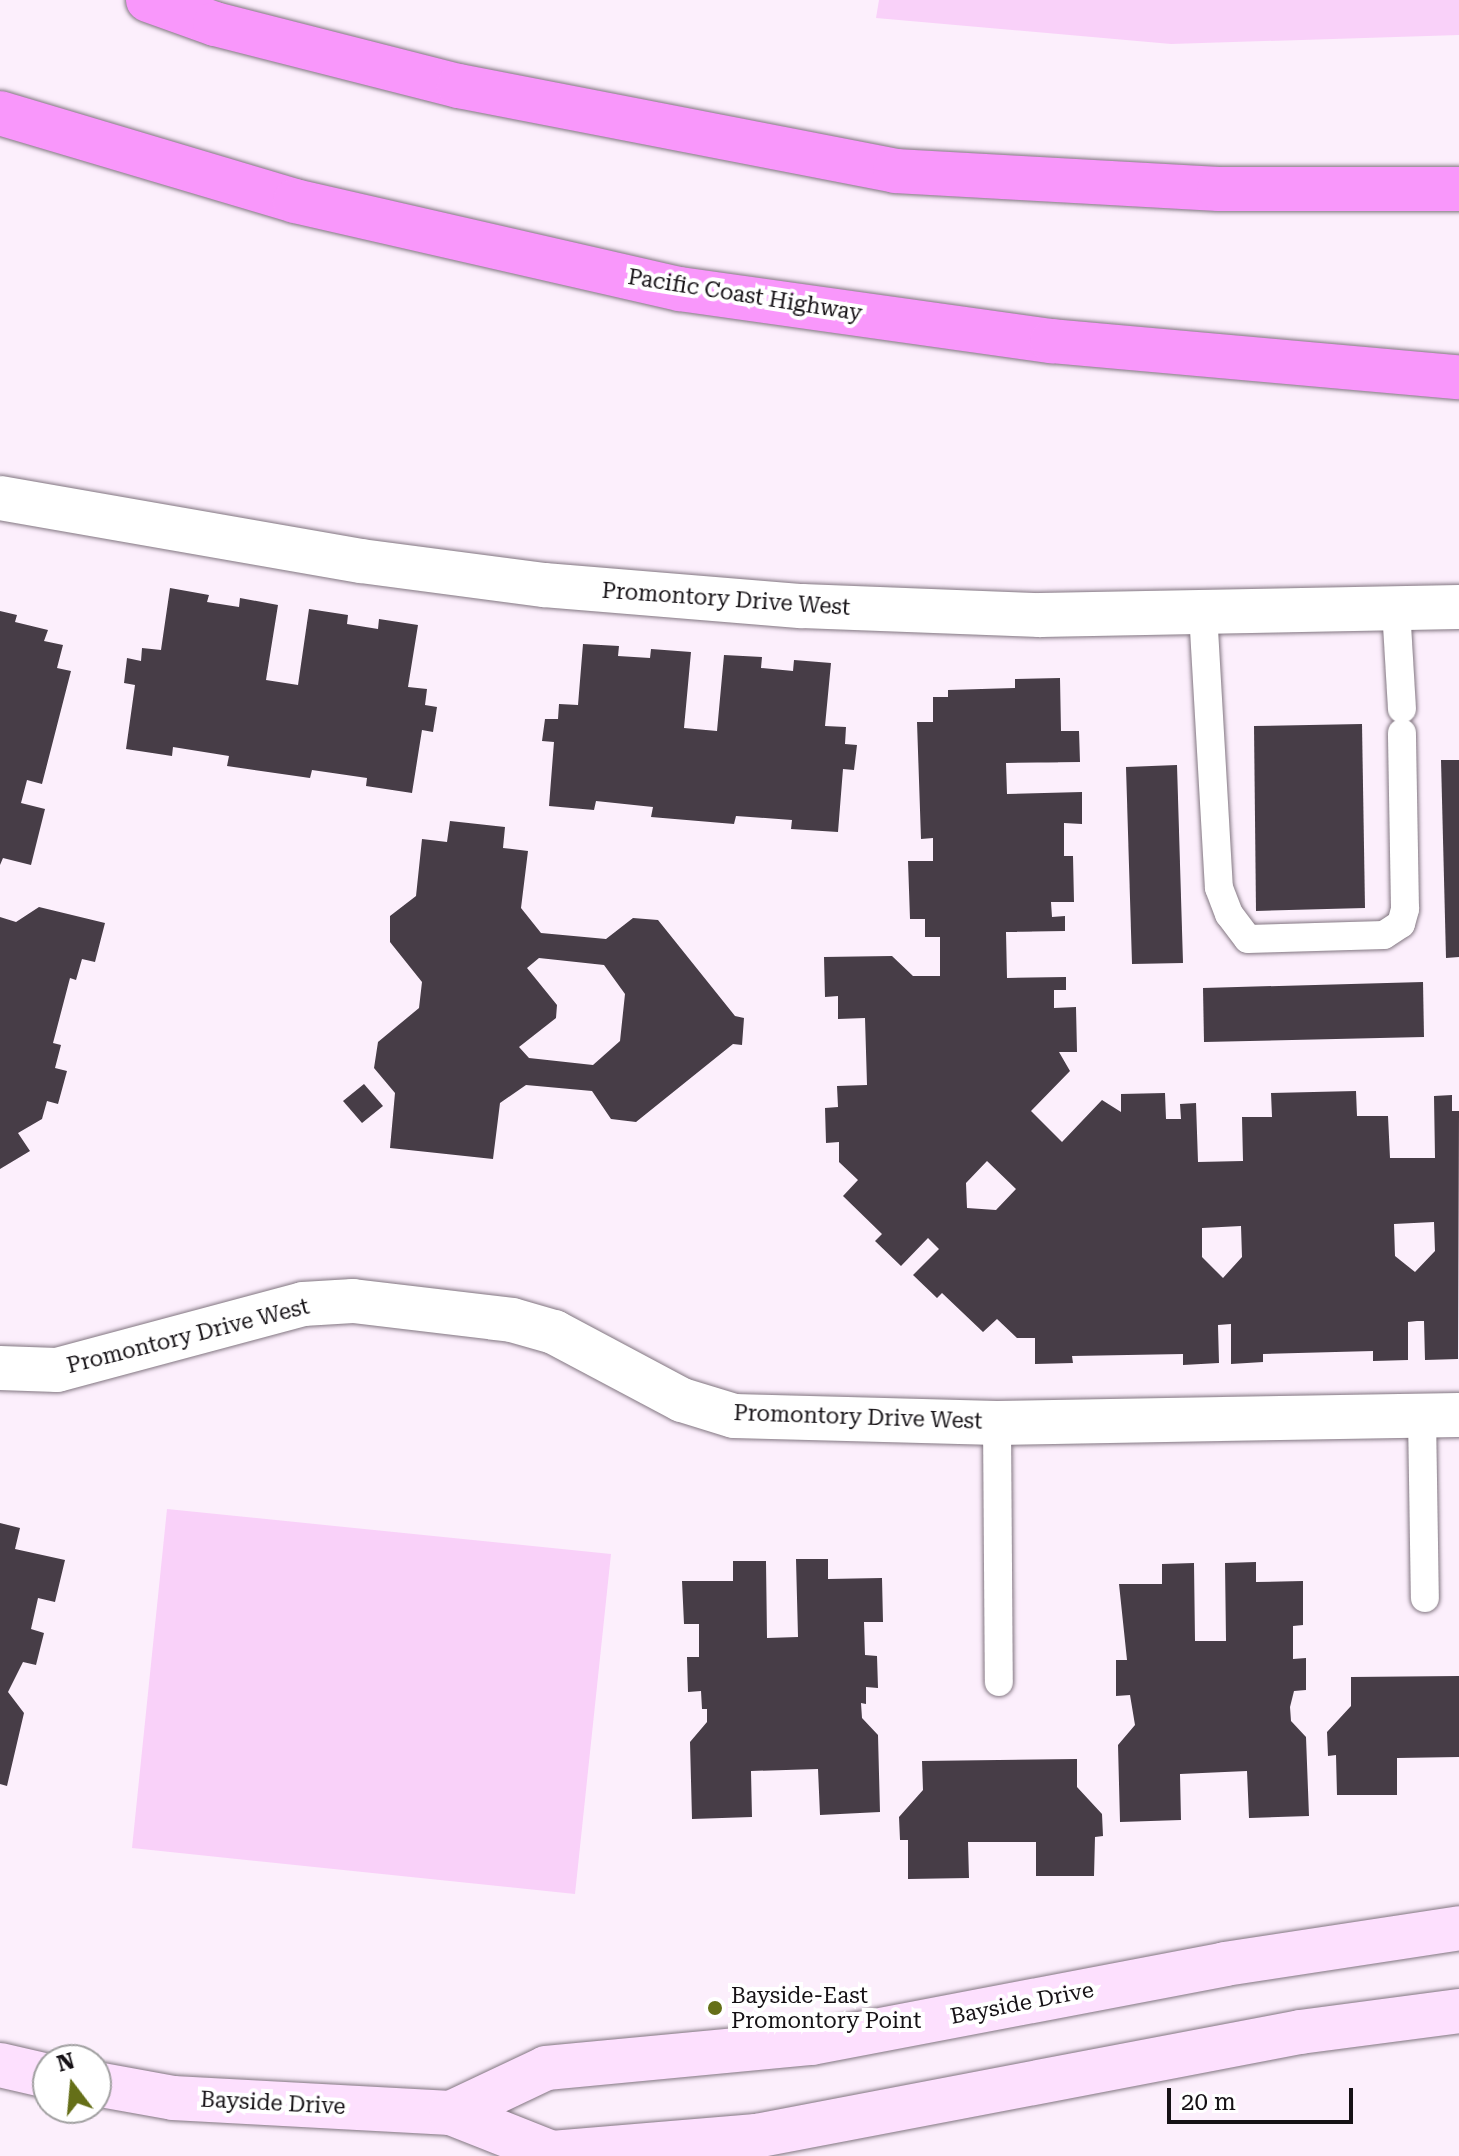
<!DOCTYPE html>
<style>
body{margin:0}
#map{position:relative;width:1459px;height:2156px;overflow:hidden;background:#fceffc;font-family:"Roboto Serif",serif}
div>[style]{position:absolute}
.green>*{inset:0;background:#f9d1f9}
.building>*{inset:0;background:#473d47}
.roads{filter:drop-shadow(0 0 2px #827681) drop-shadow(0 0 2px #827681)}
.lane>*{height:28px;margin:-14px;padding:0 14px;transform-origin:14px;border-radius:14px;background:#fff}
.street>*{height:44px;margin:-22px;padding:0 22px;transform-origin:22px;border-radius:22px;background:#fff}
.secondary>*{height:44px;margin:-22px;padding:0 22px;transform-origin:22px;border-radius:22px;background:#fde0fe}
.highway>*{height:44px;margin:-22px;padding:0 22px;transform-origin:22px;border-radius:22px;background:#f997fb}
.dots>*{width:22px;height:22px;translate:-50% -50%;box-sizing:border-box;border:4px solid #fff;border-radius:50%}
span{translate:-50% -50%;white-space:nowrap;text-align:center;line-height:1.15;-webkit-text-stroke:8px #fff;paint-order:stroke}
.street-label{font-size:22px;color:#151115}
.poi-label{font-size:22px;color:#151115}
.left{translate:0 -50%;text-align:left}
.north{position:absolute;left:32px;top:2044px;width:80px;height:80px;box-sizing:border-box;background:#fff;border:2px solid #a1a0a1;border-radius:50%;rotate:344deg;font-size:22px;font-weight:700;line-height:32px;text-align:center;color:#151115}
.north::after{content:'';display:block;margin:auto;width:28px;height:36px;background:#656f18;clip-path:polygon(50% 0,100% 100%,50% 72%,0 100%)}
.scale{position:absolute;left:1167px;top:2088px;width:186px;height:36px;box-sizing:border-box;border:4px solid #151115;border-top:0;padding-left:10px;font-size:24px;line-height:28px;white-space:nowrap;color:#151115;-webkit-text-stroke:6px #fff;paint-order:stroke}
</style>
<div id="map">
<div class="green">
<i style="clip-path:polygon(879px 0,1459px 0,1459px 35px,1171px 44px,876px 18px)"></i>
<i style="clip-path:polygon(167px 1509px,611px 1554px,575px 1894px,132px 1848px)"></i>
</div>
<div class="building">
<i style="clip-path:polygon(170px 588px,209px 595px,207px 602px,239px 607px,240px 598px,278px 605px,266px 680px,298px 685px,309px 609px,348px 615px,347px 624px,378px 629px,379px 619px,418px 625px,408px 687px,427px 689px,425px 705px,437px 707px,433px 732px,422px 730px,412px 793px,366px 786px,367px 778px,312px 770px,310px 778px,227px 766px,229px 756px,173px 747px,172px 756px,126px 749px,135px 685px,124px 683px,127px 658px,141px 661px,142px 648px,161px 650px)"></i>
<i style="clip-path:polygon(0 611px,17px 615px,15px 622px,48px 630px,44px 641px,63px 645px,57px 668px,71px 671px,42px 784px,27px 780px,21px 803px,45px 809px,31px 865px,3px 858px,0 865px)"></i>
<i style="clip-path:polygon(583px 644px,619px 646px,618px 656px,650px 658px,651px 649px,691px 652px,684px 728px,717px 731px,724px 655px,762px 657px,761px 668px,793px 671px,794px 660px,831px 663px,825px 726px,846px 727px,845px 744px,857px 745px,854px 770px,843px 769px,838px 832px,791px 829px,792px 820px,736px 816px,734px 824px,651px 817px,653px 807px,596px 801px,594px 810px,549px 806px,554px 742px,542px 741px,545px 719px,558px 719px,559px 704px,578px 705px)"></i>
<i style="clip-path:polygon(evenodd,1060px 678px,1061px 731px,1079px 731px,1080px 762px,1006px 763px,1007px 794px,1082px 792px,1082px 824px,1064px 823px,1064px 856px,1073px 856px,1074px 902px,1051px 902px,1052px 917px,1065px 916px,1065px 931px,1006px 932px,1007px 978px,1066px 977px,1066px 990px,1054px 990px,1054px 1008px,1076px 1007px,1077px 1052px,1059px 1052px,1070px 1071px,1031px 1111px,1062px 1142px,1102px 1100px,1121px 1112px,1121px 1094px,1165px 1093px,1166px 1119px,1181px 1119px,1180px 1104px,1196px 1103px,1198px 1162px,1243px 1161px,1242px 1117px,1272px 1117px,1271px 1093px,1356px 1091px,1357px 1116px,1388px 1116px,1390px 1158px,1435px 1158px,1434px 1096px,1452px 1095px,1452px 1111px,1459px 1111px,1458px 1359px,1425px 1360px,1424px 1321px,1417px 1321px,1408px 1322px,1408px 1360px,1373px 1361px,1373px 1351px,1263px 1354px,1263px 1362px,1231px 1364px,1231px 1324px,1218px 1325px,1219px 1363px,1183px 1365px,1183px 1354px,1072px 1356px,1073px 1363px,1035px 1364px,1035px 1338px,1017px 1338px,997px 1319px,983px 1332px,942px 1293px,937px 1298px,913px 1275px,939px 1249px,928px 1238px,901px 1266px,875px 1241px,882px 1234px,843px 1196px,858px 1180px,839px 1162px,839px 1142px,826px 1143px,825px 1108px,838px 1107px,837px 1086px,867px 1085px,865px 1018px,838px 1019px,838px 996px,825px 997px,824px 957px,892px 956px,913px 976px,940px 976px,940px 937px,925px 937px,925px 919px,910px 919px,908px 861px,933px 861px,933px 838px,921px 839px,917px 722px,933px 722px,933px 697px,948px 697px,948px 690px,1015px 688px,1015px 679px,1060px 678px,987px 1161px,1016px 1189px,996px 1210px,967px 1208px,966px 1183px,987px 1161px,1060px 678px,1434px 1222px,1435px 1251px,1415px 1272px,1395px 1256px,1394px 1224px,1434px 1222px,1060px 678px,1241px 1226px,1242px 1257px,1223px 1278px,1202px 1257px,1202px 1228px,1241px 1226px)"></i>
<i style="clip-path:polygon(1362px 724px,1365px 908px,1256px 911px,1254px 726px)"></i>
<i style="clip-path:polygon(1441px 760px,1459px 760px,1459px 957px,1446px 958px)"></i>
<i style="clip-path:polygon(1177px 765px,1183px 963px,1132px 964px,1126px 767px)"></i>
<i style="clip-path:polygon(evenodd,450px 821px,505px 827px,503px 848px,528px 851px,521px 908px,541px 933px,606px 939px,633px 918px,658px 920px,735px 1016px,744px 1018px,742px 1045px,733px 1044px,636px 1122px,611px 1119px,592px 1091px,526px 1085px,500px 1103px,493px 1159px,390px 1148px,395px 1093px,374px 1068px,378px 1042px,419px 1008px,422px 982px,390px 942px,390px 916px,416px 896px,422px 839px,447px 842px,450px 821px,539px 958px,604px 965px,625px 994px,620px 1041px,593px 1065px,529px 1058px,519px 1047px,556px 1018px,557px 1005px,527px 968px,539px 958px)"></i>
<i style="clip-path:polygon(39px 907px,105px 923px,95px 962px,82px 959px,76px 980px,70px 978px,53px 1043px,61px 1045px,55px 1068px,67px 1071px,58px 1104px,47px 1101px,42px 1119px,18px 1133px,30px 1151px,0 1169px,0 917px,16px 922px)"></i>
<i style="clip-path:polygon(1423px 982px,1424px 1037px,1204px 1042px,1203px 988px)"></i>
<i style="clip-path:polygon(364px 1084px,383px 1106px,362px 1123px,343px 1101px)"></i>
<i style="clip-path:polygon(0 1523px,20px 1528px,15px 1549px,65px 1560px,55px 1602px,38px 1598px,31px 1629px,44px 1633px,36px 1665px,23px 1662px,8px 1692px,24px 1713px,7px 1786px,0 1784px)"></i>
<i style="clip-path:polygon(796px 1559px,828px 1559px,828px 1579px,882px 1578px,883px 1622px,864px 1622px,865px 1655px,877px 1656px,878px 1688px,866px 1687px,866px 1704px,861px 1703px,862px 1718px,878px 1735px,880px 1812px,820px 1815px,818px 1769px,751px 1771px,752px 1817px,692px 1819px,690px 1742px,707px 1722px,707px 1709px,702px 1709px,701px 1691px,688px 1692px,687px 1657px,699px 1657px,699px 1624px,684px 1624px,682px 1581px,733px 1581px,733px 1561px,766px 1561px,767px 1638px,798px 1637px)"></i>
<i style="clip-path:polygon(1256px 1562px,1256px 1582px,1303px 1581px,1303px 1625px,1293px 1626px,1293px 1659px,1306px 1658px,1306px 1690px,1294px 1691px,1290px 1707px,1291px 1721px,1306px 1737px,1309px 1816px,1249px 1818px,1247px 1771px,1180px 1774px,1181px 1820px,1120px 1822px,1118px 1745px,1135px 1725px,1130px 1695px,1116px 1696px,1116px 1660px,1127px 1660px,1119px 1584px,1162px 1584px,1162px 1564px,1194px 1563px,1195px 1641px,1226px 1641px,1225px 1563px)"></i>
<i style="clip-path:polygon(1459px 1676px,1459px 1757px,1397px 1758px,1397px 1795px,1337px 1795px,1336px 1755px,1328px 1756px,1327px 1732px,1351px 1706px,1351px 1677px)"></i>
<i style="clip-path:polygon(1077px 1759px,1077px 1787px,1102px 1814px,1103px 1836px,1095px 1837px,1094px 1876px,1036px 1876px,1036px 1842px,968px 1842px,969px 1878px,908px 1879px,908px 1840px,900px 1840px,899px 1817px,923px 1790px,922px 1761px)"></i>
</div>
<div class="roads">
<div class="lane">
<i style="left:1396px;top:608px;width:101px;rotate:86.6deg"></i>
<i style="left:1203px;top:612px;width:276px;rotate:86.7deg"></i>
<i style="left:1219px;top:888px;width:28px;rotate:69deg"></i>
<i style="left:1229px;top:914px;width:31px;rotate:53deg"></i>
<i style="left:1248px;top:939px;width:136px;rotate:-1.7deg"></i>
<i style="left:1384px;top:935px;width:20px;rotate:-33deg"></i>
<i style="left:1401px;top:924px;width:16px;rotate:-75deg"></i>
<i style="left:1405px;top:909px;width:176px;rotate:-91deg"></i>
<i style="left:1422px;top:1416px;width:182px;rotate:89.1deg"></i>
<i style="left:997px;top:1423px;width:259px;rotate:89.6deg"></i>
</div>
<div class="street">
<i style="left:0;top:498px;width:366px;rotate:9.9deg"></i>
<i style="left:361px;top:561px;width:185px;rotate:7.5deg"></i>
<i style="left:544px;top:585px;width:259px;rotate:4.7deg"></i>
<i style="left:802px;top:606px;width:238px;rotate:2.2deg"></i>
<i style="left:1040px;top:615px;width:419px;rotate:-1.1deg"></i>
<i style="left:0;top:1368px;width:57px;rotate:2deg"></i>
<i style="left:57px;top:1370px;width:255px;rotate:-15deg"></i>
<i style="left:303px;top:1304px;width:50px;rotate:-3.4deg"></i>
<i style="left:353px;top:1301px;width:160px;rotate:6.8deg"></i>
<i style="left:512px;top:1320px;width:44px;rotate:15.9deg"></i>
<i style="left:554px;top:1332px;width:145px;rotate:28deg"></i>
<i style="left:682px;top:1400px;width:54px;rotate:17.1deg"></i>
<i style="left:734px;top:1416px;width:263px;rotate:1.5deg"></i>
<i style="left:997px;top:1423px;width:462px;rotate:-1deg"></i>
</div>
<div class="secondary">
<i style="left:0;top:2065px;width:49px;rotate:12.9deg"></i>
<i style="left:96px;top:2084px;width:78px;rotate:10.3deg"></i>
<i style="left:173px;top:2098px;width:278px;rotate:3.1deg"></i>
<i style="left:451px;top:2113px;width:109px;rotate:21.6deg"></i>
<i style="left:552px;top:2153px;width:205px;rotate:-4.8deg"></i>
<i style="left:756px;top:2136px;width:554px;rotate:-10.82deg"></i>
<i style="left:1300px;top:2032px;width:160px;rotate:-7.5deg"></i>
<i style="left:451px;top:2113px;width:105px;rotate:-25.3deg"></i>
<i style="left:546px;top:2068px;width:267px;rotate:-5.4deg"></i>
<i style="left:812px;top:2043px;width:420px;rotate:-10.8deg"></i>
<i style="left:1225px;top:1964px;width:237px;rotate:-8.7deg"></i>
</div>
<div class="highway">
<i style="left:148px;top:0;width:71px;rotate:19.7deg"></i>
<i style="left:215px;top:24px;width:252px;rotate:14.3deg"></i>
<i style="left:459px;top:86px;width:444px;rotate:11deg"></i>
<i style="left:895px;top:171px;width:324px;rotate:3.2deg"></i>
<i style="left:1219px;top:189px;width:240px"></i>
<i style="left:0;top:113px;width:308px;rotate:16.6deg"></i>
<i style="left:295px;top:201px;width:395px;rotate:12.9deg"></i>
<i style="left:680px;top:289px;width:376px;rotate:8deg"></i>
<i style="left:1052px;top:341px;width:409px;rotate:5.1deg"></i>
</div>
</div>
<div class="dots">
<i style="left:715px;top:2008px;background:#656f18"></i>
</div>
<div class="street-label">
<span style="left:745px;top:295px;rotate:9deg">Pacific Coast Highway</span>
<span style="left:726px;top:599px;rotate:4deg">Promontory Drive West</span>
<span style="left:188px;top:1336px;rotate:-14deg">Promontory Drive West</span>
<span style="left:858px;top:1417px;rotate:2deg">Promontory Drive West</span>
<span style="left:1022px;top:2003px;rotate:-11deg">Bayside Drive</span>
<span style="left:273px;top:2103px;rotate:3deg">Bayside Drive</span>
</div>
<div class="poi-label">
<span class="left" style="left:731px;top:2008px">Bayside-East<br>Promontory Point</span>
</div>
<div class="north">N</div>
<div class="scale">20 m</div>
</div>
